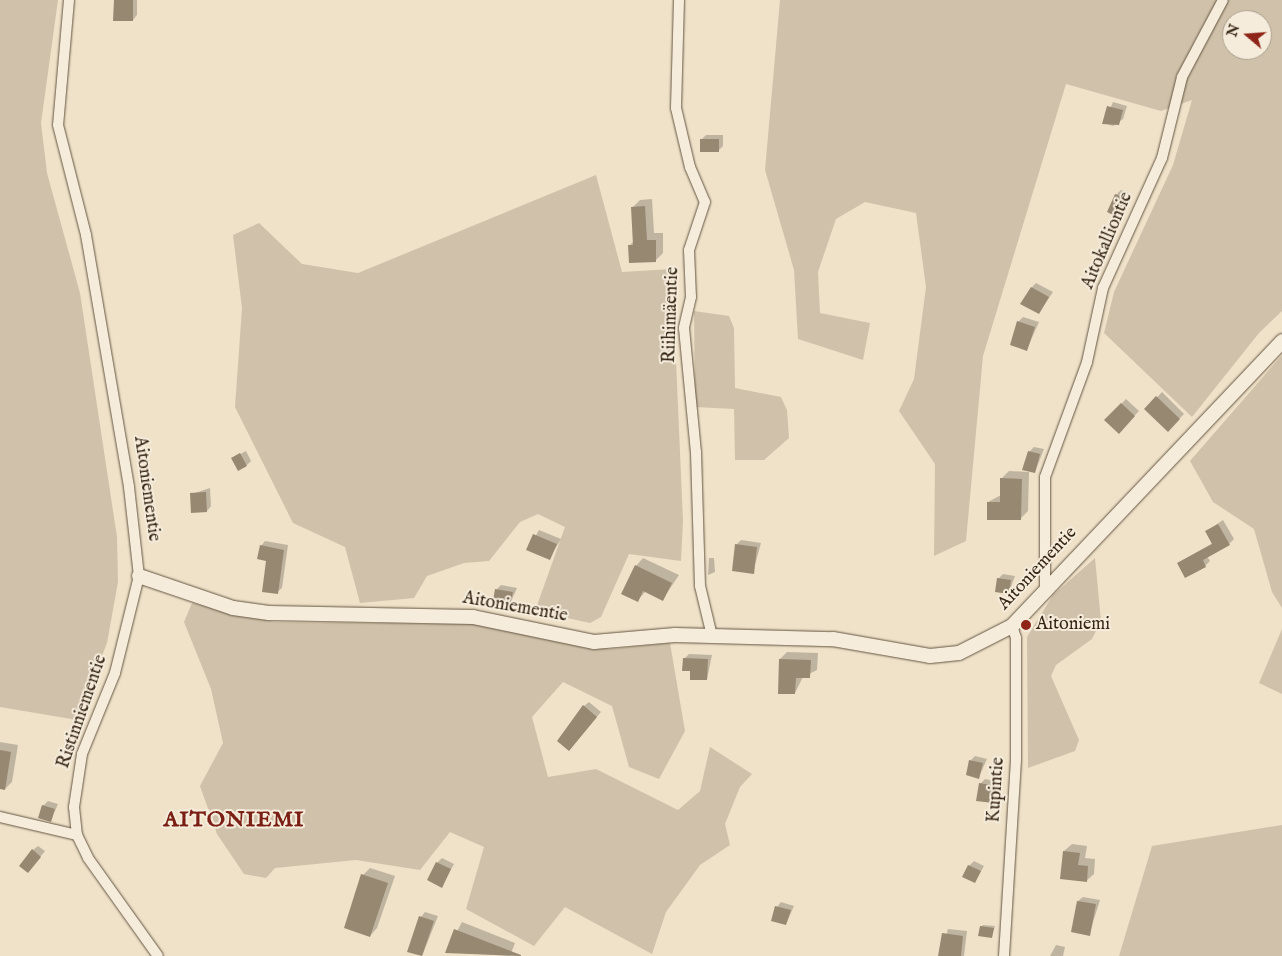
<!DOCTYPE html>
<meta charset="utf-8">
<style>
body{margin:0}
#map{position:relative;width:1282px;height:956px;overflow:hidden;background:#efe2c9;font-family:"IM FELL English",serif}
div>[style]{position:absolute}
.green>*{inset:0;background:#d0c2aa}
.shadow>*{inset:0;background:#0003}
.building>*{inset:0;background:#978872}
.roads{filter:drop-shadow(0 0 1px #655541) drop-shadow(0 0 1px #655541)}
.street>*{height:10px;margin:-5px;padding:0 5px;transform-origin:5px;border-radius:5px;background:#f5ecdc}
.secondary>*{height:14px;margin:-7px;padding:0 7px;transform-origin:7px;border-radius:7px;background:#f5ecdc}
.dots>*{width:14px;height:14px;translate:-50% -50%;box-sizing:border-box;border:2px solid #f5ecdc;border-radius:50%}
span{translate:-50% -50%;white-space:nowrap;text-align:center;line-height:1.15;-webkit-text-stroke:4px #f5ecdc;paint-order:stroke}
.street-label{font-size:18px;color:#372614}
.poi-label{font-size:18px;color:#372614}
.left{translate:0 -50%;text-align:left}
.district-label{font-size:22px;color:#7a1f14;font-weight:700;letter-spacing:1px}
.north{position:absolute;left:1222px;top:10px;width:50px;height:50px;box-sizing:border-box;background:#f5ecdc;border:1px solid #a99d8c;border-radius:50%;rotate:288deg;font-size:14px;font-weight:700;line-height:20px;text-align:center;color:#372614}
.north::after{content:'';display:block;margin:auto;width:18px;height:22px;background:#8f2418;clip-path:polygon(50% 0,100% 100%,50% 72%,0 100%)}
</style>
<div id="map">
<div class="green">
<i style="clip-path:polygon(0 0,58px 0,41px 123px,47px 173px,80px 293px,117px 537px,118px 582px,107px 643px,77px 720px,0 707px)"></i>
<i style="clip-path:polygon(evenodd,780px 0,1282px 0,1282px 311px,1259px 333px,1192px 417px,1104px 333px,1114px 292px,1173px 165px,1192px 100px,1161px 111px,1066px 84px,983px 356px,966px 541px,934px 556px,935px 464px,899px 411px,914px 379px,926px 287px,916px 213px,865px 202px,836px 219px,818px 272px,820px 313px,870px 323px,863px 360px,798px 339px,794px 270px,765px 170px,780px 0,1232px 20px,1262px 20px,1262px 50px,1232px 50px,1232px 20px)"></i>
<i style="clip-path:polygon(596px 175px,622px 272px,672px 269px,683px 521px,681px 561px,629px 554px,601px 617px,590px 623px,535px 611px,565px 527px,538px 514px,520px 522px,489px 561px,464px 563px,427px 576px,414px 598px,360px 603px,345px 547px,293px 523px,235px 407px,242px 308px,233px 235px,259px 223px,302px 264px,358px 273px)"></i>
<i style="clip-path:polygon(694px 311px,729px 316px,734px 328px,735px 388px,781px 397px,787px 410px,789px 438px,764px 460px,735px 460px,734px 409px,695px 407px)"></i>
<i style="clip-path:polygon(1282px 355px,1282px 608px,1272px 592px,1254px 529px,1213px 502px,1190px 461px)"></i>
<i style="clip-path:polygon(1095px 558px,1101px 621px,1092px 639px,1056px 665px,1051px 676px,1079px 740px,1075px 751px,1028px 768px,1027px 637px,1053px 595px)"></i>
<i style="clip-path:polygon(192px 603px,274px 622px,475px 624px,610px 649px,670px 643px,685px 731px,659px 779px,629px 767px,612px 706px,563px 682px,532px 717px,548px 777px,596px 769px,678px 810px,700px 791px,710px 747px,752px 774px,740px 787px,725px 824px,730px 845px,700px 865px,666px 912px,652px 954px,565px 907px,534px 946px,466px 909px,484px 847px,450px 832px,420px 870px,356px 860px,275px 868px,266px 878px,244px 874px,217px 834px,200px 786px,223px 743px,211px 689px,184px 622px)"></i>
<i style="clip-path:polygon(1282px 629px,1282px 694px,1259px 683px)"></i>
<i style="clip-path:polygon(1282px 825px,1282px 956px,1119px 956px,1152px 846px)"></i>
</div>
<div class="shadow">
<i style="clip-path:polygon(115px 0,137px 0,137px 15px,133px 20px)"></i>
<i style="clip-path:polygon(1113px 102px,1127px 106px,1123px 119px,1113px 126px,1104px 123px)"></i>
<i style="clip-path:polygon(706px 135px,723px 135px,723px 146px,719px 150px,701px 140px)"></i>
<i style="clip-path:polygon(1121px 190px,1129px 193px,1117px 215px,1116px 195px)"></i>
<i style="clip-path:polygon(652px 199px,654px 233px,663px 233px,663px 253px,655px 261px,629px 246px,634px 241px,632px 208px,640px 200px)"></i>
<i style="clip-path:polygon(1036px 283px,1053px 292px,1039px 313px,1032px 287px)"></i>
<i style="clip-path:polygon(1023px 317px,1039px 322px,1027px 349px,1018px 322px)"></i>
<i style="clip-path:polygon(1162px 392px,1184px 414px,1168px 430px,1146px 409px)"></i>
<i style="clip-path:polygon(1126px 399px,1139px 411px,1119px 432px,1106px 420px)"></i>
<i style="clip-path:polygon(1034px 447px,1044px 449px,1035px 472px,1029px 452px)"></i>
<i style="clip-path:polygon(246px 451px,251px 461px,247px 465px,233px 458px)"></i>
<i style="clip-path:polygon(1009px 471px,1029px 472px,1028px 511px,1021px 518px,988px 502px,1001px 495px,1001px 479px)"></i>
<i style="clip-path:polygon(210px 488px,211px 506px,207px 511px,192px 494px)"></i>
<i style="clip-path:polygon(1223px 520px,1234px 539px,1229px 544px,1207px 556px,1210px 561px,1205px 566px,1178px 563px,1213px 543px,1207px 531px)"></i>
<i style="clip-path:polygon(539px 530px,561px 539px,549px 559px,528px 549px)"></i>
<i style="clip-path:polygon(741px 540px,761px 543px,753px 572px,736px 545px)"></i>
<i style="clip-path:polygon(265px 541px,288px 545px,282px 588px,277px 592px,261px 546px)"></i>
<i style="clip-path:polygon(643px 558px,679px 575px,663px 599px,646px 591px,638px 600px,636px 566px)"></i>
<i style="clip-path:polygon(709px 558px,714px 558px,715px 572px,708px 575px)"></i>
<i style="clip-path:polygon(1003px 574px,1015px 576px,1009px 592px,998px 579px)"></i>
<i style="clip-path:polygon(501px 585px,517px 588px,510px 604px,497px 589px)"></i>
<i style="clip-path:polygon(787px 652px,818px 653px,817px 670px,803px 677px,795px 693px,780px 659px)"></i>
<i style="clip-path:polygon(689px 654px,712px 655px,707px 679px,691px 670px,684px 659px)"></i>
<i style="clip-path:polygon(589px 702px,601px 712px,573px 745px,584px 706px)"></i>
<i style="clip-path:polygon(0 742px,18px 745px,12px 782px,5px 789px,0 788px)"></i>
<i style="clip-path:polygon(975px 756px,987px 759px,979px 777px,971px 760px)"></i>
<i style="clip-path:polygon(985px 779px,1000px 782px,993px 802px,980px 784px)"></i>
<i style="clip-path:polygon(48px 801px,58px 804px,51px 820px,43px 806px)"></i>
<i style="clip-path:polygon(1072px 844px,1087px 846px,1085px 858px,1095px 859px,1094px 874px,1086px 881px,1064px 851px)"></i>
<i style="clip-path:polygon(38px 846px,45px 851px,32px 867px,33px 850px)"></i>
<i style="clip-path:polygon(442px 858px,454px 864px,442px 886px,437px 863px)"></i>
<i style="clip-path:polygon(974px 861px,984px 866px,975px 882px,969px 866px)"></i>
<i style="clip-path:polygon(370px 868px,395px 876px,377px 928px,370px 936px,363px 875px)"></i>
<i style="clip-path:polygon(1083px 897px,1100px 900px,1089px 935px,1078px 901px)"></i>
<i style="clip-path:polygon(781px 902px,794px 906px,786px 924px,777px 907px)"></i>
<i style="clip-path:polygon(425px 912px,438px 916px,422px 956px,421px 917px)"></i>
<i style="clip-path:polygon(462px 922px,515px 943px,510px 956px,446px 952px)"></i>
<i style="clip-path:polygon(983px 925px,995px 926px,992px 936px,981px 927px)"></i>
<i style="clip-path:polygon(948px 929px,967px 931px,964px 956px,940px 956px)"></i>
<i style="clip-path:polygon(1056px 945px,1065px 947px,1063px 956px,1050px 956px)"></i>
</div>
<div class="building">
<i style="clip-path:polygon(114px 0,133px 0,133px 21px,113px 21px)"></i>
<i style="clip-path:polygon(1107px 106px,1123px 110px,1119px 125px,1102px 124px)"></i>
<i style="clip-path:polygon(700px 139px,719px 139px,719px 152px,700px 152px)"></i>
<i style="clip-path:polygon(1115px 194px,1125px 198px,1117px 217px,1107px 212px)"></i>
<i style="clip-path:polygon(645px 206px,647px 240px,656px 240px,656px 262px,629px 263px,628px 245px,633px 245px,631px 207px)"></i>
<i style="clip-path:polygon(1031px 287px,1049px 297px,1039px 314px,1020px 304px)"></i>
<i style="clip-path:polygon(1017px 321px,1035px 327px,1027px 351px,1010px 345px)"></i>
<i style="clip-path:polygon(1156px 396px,1180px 419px,1168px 432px,1144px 409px)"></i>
<i style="clip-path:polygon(1121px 403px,1135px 416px,1119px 434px,1104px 420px)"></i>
<i style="clip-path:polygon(1028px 451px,1040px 454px,1035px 473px,1022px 470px)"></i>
<i style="clip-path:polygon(240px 453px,247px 466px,238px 471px,231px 458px)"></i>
<i style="clip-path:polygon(1000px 478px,1022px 479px,1021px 520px,987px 520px,987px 502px,1000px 502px)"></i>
<i style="clip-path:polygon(206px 492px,207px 512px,191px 513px,190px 493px)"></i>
<i style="clip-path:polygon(1218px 524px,1230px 545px,1203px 560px,1206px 567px,1185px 578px,1177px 563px,1212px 544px,1205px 531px)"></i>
<i style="clip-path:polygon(533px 534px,557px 544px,550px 560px,526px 550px)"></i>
<i style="clip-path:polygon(735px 544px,757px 547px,754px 574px,732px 571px)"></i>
<i style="clip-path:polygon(260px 545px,284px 550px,278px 594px,262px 592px,266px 561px,257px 559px)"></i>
<i style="clip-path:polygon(635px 565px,672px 583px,663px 601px,643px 591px,638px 602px,621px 594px)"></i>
<i style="clip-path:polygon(997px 578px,1011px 580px,1009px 594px,995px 592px)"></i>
<i style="clip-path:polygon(495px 589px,513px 592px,510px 605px,493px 601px)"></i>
<i style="clip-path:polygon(683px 658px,708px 659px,707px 680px,690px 680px,690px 671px,682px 671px)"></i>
<i style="clip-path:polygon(779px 659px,811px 660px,810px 678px,796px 678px,795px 694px,778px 694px)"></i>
<i style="clip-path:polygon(583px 705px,597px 717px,569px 751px,557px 741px)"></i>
<i style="clip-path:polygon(0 750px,11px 752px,5px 790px,0 789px)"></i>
<i style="clip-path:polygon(969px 760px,983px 763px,979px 779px,966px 775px)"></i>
<i style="clip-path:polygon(979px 783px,996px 786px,993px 803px,976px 801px)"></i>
<i style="clip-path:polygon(42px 805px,55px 809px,51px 822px,38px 818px)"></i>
<i style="clip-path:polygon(32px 849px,41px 857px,28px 873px,19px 866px)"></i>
<i style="clip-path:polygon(1063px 851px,1080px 853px,1078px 865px,1088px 866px,1087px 882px,1060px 879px)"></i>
<i style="clip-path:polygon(436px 862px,451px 869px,442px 888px,427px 880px)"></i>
<i style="clip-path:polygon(968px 865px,981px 871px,975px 883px,962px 877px)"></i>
<i style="clip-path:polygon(361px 874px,388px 883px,370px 937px,344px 928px)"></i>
<i style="clip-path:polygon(1077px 901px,1096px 904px,1090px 936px,1071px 932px)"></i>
<i style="clip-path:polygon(775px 906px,791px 910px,786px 925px,771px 921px)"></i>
<i style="clip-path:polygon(419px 916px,434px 921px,422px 956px,407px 952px)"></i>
<i style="clip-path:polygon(980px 926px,994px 928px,992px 938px,978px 936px)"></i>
<i style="clip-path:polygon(454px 929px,521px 955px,521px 956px,445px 953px)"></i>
<i style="clip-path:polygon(942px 933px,963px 936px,961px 956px,938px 956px)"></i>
</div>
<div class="roads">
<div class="street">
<i style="left:69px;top:0;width:125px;rotate:95deg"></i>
<i style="left:58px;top:125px;width:114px;rotate:75.7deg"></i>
<i style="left:86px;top:235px;width:256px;rotate:80.3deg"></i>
<i style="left:129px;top:487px;width:90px;rotate:83.6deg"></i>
<i style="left:139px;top:576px;width:100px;rotate:103.9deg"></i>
<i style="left:115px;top:673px;width:87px;rotate:112.2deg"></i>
<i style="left:82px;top:754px;width:54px;rotate:98.6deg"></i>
<i style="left:74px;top:807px;width:28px;rotate:84deg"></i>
<i style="left:77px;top:835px;width:25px;rotate:64deg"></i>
<i style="left:88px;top:858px;width:120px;rotate:54.5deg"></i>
<i style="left:679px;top:0;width:108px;rotate:91.6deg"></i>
<i style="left:676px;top:108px;width:61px;rotate:76.7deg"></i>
<i style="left:690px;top:167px;width:38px;rotate:67deg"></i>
<i style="left:705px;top:202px;width:51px;rotate:108.4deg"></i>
<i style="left:689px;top:250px;width:47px;rotate:87.6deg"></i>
<i style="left:691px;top:297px;width:32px;rotate:103deg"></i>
<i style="left:684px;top:328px;width:125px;rotate:84.5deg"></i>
<i style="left:696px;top:452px;width:134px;rotate:88.3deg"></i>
<i style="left:700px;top:586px;width:51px;rotate:76.5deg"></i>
<i style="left:1045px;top:591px;width:114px;rotate:-90deg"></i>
<i style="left:1045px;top:477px;width:122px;rotate:-69.9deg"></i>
<i style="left:1087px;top:362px;width:76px;rotate:-77.8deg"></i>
<i style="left:1103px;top:288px;width:143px;rotate:-65.6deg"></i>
<i style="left:1162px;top:158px;width:83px;rotate:-76.1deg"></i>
<i style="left:1182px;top:77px;width:87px;rotate:-62deg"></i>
<i style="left:0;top:817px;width:79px;rotate:13.2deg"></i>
<i style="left:1004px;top:956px;width:197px;rotate:-86.5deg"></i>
<i style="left:1016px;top:759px;width:121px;rotate:-90deg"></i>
<i style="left:1016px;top:638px;width:13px;rotate:-108deg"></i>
</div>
<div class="secondary">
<i style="left:139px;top:576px;width:99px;rotate:18.8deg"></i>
<i style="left:233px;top:608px;width:36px;rotate:8deg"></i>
<i style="left:269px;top:613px;width:204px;rotate:1.1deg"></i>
<i style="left:473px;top:617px;width:124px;rotate:11.7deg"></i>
<i style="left:594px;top:642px;width:81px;rotate:-4.9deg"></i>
<i style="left:675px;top:635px;width:158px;rotate:1.5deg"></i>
<i style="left:833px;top:639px;width:98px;rotate:9.9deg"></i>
<i style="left:930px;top:656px;width:29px;rotate:-6deg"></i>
<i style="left:959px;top:653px;width:59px;rotate:-27deg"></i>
<i style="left:1012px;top:626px;width:393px;rotate:-46.5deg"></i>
</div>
</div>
<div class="dots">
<i style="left:1026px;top:625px;background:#8f2418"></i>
</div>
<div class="street-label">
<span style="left:1108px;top:241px;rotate:-67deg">Aitokalliontie</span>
<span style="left:672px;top:315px;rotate:-88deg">Riihimäentie</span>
<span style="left:146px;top:489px;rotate:82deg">Aitoniementie</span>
<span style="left:1038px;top:569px;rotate:-47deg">Aitoniementie</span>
<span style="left:515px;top:608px;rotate:10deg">Aitoniementie</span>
<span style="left:83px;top:712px;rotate:-71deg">Ristinniementie</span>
<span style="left:997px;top:790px;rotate:-86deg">Kupintie</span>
</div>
<div class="poi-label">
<span class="left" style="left:1036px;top:625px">Aitoniemi</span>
</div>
<div class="district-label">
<span style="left:234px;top:821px">AITONIEMI</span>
</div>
<div class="north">N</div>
</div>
